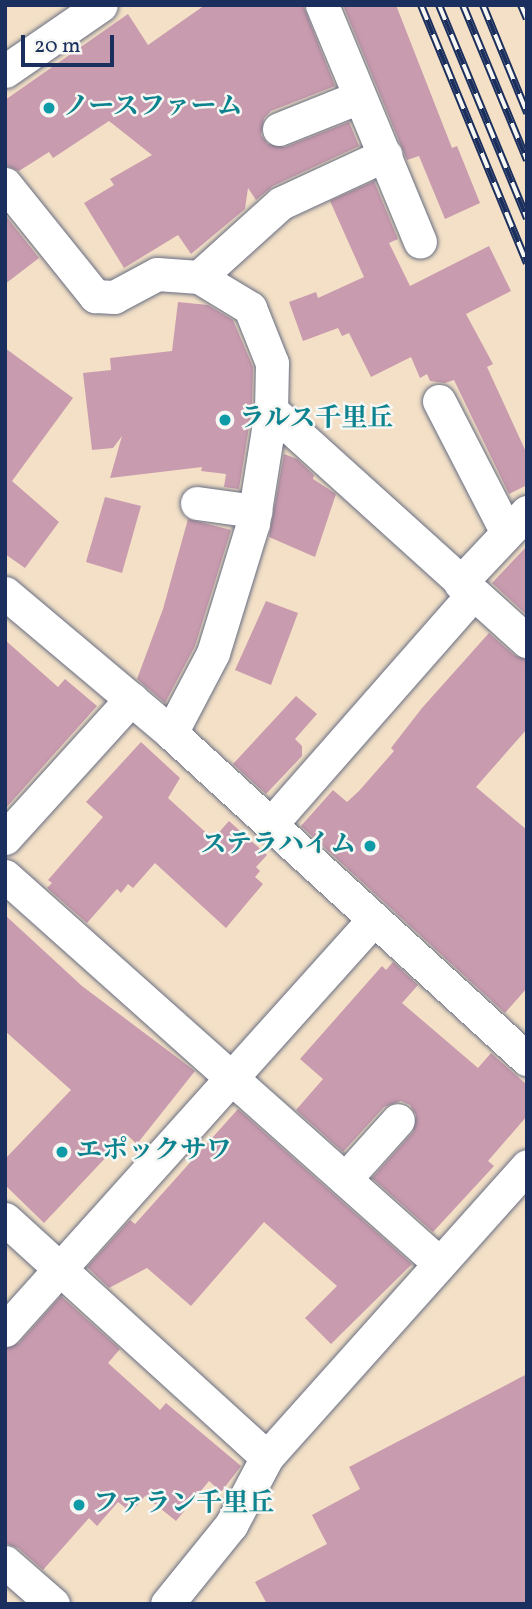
<!DOCTYPE html>
<meta charset="utf-8">
<style>
body{margin:0}
#map{position:relative;width:532px;height:1609px;overflow:hidden;background:#f3e0c6;font-family:Vollkorn,"Noto Serif JP",serif}
div>[style]{position:absolute}
.building>*{inset:0;background:#c99bae}
.roads{filter:drop-shadow(0 0 2px #676d82) drop-shadow(0 0 2px #676d82)}
.minor>*{height:33px;margin:-16.5px;padding:0 16.5px;transform-origin:16.5px;border-radius:16.5px;background:#fff}
.rail>*{height:8px;margin-top:-4px;transform-origin:0;background:repeating-linear-gradient(90deg,#f6f6f2 0 16px,#1b2f5e 0 32px);box-sizing:border-box;border-block:2px solid #1b2f5e}
.dots>*{width:19px;height:19px;translate:-50% -50%;box-sizing:border-box;border:4px solid #f6f6f2;border-radius:50%}
span{translate:-50% -50%;white-space:nowrap;text-align:center;line-height:1.15;-webkit-text-stroke:5px #f6f6f2;paint-order:stroke}
.culture-label{font-size:26px;color:#0d838f;font-weight:700}
.left{translate:0 -50%;text-align:left}
.right{translate:-100% -50%;text-align:right}
.frame{position:absolute;inset:0;border:7px solid #1b2f5e;pointer-events:none}
.scale{position:absolute;left:21px;top:35px;width:93px;height:32px;box-sizing:border-box;border:4px solid #1b2f5e;border-top:0;padding-left:9px;font-size:21px;line-height:24px;white-space:nowrap;color:#1b2f5e;-webkit-text-stroke:5px #f6f6f2;paint-order:stroke}
</style>
<div id="map">
<div class="building">
<i style="clip-path:polygon(205px 5px,303px 5px,335px 86px,271px 111px,264px 118px,261px 135px,268px 144px,285px 147px,349px 122px,359px 146px,273px 186px,256px 200px,248px 188px,245px 209px,191px 254px,178px 235px,124px 268px,84px 203px,114px 185px,110px 179px,152px 155px,109px 121px,53px 158px,49px 152px,19px 171px,5px 165px,5px 100px,128px 14px,148px 45px)"></i>
<i style="clip-path:polygon(343px 5px,396px 5px,452px 148px,457px 146px,480px 203px,445px 219px,419px 156px,407px 160px)"></i>
<i style="clip-path:polygon(374px 181px,398px 239px,389px 243px,410px 286px,489px 246px,511px 291px,466px 314px,493px 364px,487px 367px,527px 454px,527px 485px,509px 494px,454px 380px,445px 383px,430px 381px,427px 374px,420px 378px,411px 357px,371px 377px,349px 333px,342px 336px,338px 328px,303px 341px,289px 302px,316px 292px,318px 298px,364px 277px,330px 201px)"></i>
<i style="clip-path:polygon(5px 215px,39px 258px,5px 284px)"></i>
<i style="clip-path:polygon(178px 302px,208px 305px,233px 320px,253px 367px,252px 408px,239px 489px,224px 487px,226px 474px,201px 471px,202px 467px,110px 478px,122px 436px,113px 448px,92px 450px,83px 373px,111px 370px,110px 358px,172px 351px)"></i>
<i style="clip-path:polygon(5px 348px,73px 398px,12px 481px,59px 522px,25px 568px,5px 554px)"></i>
<i style="clip-path:polygon(284px 454px,297px 459px,314px 475px,313px 479px,336px 494px,315px 557px,269px 537px)"></i>
<i style="clip-path:polygon(105px 497px,141px 506px,122px 573px,86px 562px)"></i>
<i style="clip-path:polygon(188px 519px,231px 530px,195px 646px,165px 703px,137px 679px,163px 609px)"></i>
<i style="clip-path:polygon(527px 546px,527px 615px,492px 583px)"></i>
<i style="clip-path:polygon(266px 601px,298px 613px,271px 685px,235px 670px)"></i>
<i style="clip-path:polygon(489px 633px,514px 655px,527px 660px,527px 729px,476px 787px,527px 830px,527px 988px,505px 1013px,301px 826px,333px 790px,347px 802px,359px 791px,394px 751px,391px 748px,422px 708px)"></i>
<i style="clip-path:polygon(5px 640px,58px 687px,65px 679px,97px 706px,5px 809px)"></i>
<i style="clip-path:polygon(296px 696px,317px 714px,295px 739px,302px 746px,302px 756px,266px 794px,233px 764px)"></i>
<i style="clip-path:polygon(141px 742px,180px 778px,168px 798px,213px 839px,229px 821px,267px 855px,256px 867px,260px 871px,255px 877px,263px 884px,226px 928px,155px 863px,133px 888px,128px 884px,121px 893px,117px 889px,87px 923px,47px 888px,52px 883px,48px 880px,103px 817px,86px 802px)"></i>
<i style="clip-path:polygon(5px 915px,82px 986px,195px 1071px,137px 1144px,127px 1135px,44px 1223px,5px 1185px,5px 1159px,71px 1090px,5px 1031px)"></i>
<i style="clip-path:polygon(393px 962px,418px 985px,402px 1003px,478px 1068px,491px 1053px,527px 1085px,527px 1116px,488px 1161px,494px 1166px,433px 1232px,372px 1178px,413px 1132px,416px 1115px,410px 1105px,401px 1101px,384px 1107px,343px 1152px,296px 1110px,323px 1079px,300px 1059px,382px 966px,386px 970px)"></i>
<i style="clip-path:polygon(238px 1109px,412px 1264px,331px 1344px,305px 1318px,337px 1286px,264px 1222px,191px 1306px,147px 1268px,109px 1288px,87px 1267px,130px 1220px,135px 1224px)"></i>
<i style="clip-path:polygon(61px 1296px,120px 1349px,108px 1363px,160px 1410px,166px 1403px,241px 1466px,221px 1492px,209px 1481px,176px 1521px,145px 1496px,131px 1512px,118px 1502px,97px 1526px,89px 1518px,43px 1570px,18px 1548px,5px 1543px,5px 1349px,19px 1343px)"></i>
<i style="clip-path:polygon(527px 1374px,527px 1604px,267px 1604px,255px 1582px,327px 1544px,312px 1515px,360px 1489px,349px 1467px)"></i>
</div>
<div class="roads">
<div class="minor">
<i style="left:322px;top:5px;width:256px;rotate:67.5deg"></i>
<i style="left:5px;top:71px;width:116px;rotate:-34.5deg"></i>
<i style="left:279px;top:129px;width:86px;rotate:-21.8deg"></i>
<i style="left:5px;top:184px;width:144px;rotate:51.2deg"></i>
<i style="left:95px;top:296px;width:19px;rotate:3deg"></i>
<i style="left:114px;top:297px;width:49px;rotate:-28.1deg"></i>
<i style="left:157px;top:274px;width:42px;rotate:4.1deg"></i>
<i style="left:199px;top:277px;width:60px;rotate:31.3deg"></i>
<i style="left:250px;top:308px;width:59px;rotate:68.2deg"></i>
<i style="left:272px;top:363px;width:47px;rotate:91.2deg"></i>
<i style="left:271px;top:410px;width:345px;rotate:42.1deg"></i>
<i style="left:199px;top:277px;width:110px;rotate:-42.1deg"></i>
<i style="left:281px;top:203px;width:115px;rotate:-24.8deg"></i>
<i style="left:439px;top:401px;width:146px;rotate:62.7deg"></i>
<i style="left:197px;top:503px;width:59px;rotate:7.9deg"></i>
<i style="left:460px;top:583px;width:98px;rotate:-46.7deg"></i>
<i style="left:5px;top:593px;width:217px;rotate:40.1deg"></i>
<i style="left:171px;top:733px;width:483px;rotate:42.5deg"></i>
<i style="left:171px;top:733px;width:90px;rotate:-62.3deg"></i>
<i style="left:213px;top:653px;width:136px;rotate:-72.9deg"></i>
<i style="left:253px;top:523px;width:114px;rotate:-80.9deg"></i>
<i style="left:271px;top:824px;width:306px;rotate:-48.7deg"></i>
<i style="left:5px;top:838px;width:188px;rotate:-47.8deg"></i>
<i style="left:5px;top:876px;width:580px;rotate:41.72deg"></i>
<i style="left:345px;top:1179px;width:79px;rotate:-48.1deg"></i>
<i style="left:5px;top:1219px;width:354px;rotate:42.3deg"></i>
<i style="left:5px;top:1330px;width:552px;rotate:-48.08deg"></i>
<i style="left:5px;top:1562px;width:64px;rotate:41.2deg"></i>
<i style="left:167px;top:1604px;width:102px;rotate:-51deg"></i>
<i style="left:231px;top:1525px;width:77px;rotate:-62.1deg"></i>
<i style="left:267px;top:1457px;width:390px;rotate:-48.2deg"></i>
</div>
</div>
<div class="rail">
<i style="left:421px;top:5px;width:279px;rotate:67.7deg"></i>
<i style="left:439px;top:5px;width:231px;rotate:67.6deg"></i>
<i style="left:463px;top:5px;width:168px;rotate:67.6deg"></i>
<i style="left:483px;top:5px;width:117px;rotate:67.8deg"></i>
<i style="left:521px;top:5px;width:15px;rotate:67deg"></i>
</div>
<div class="dots">
<i style="left:49px;top:108px;background:#0f9aa8"></i>
<i style="left:225px;top:420px;background:#0f9aa8"></i>
<i style="left:370px;top:846px;background:#0f9aa8"></i>
<i style="left:62px;top:1152px;background:#0f9aa8"></i>
<i style="left:79px;top:1505px;background:#0f9aa8"></i>
</div>
<div class="culture-label">
<span class="left" style="left:63px;top:108px">ノースファーム</span>
<span class="left" style="left:239px;top:420px">ラルス千里丘</span>
<span class="right" style="left:356px;top:846px">ステラハイム</span>
<span class="left" style="left:76px;top:1152px">エポックサワ</span>
<span class="left" style="left:93px;top:1505px">ファラン千里丘</span>
</div>
<div class="frame"></div>
<div class="scale">20 m</div>
</div>
